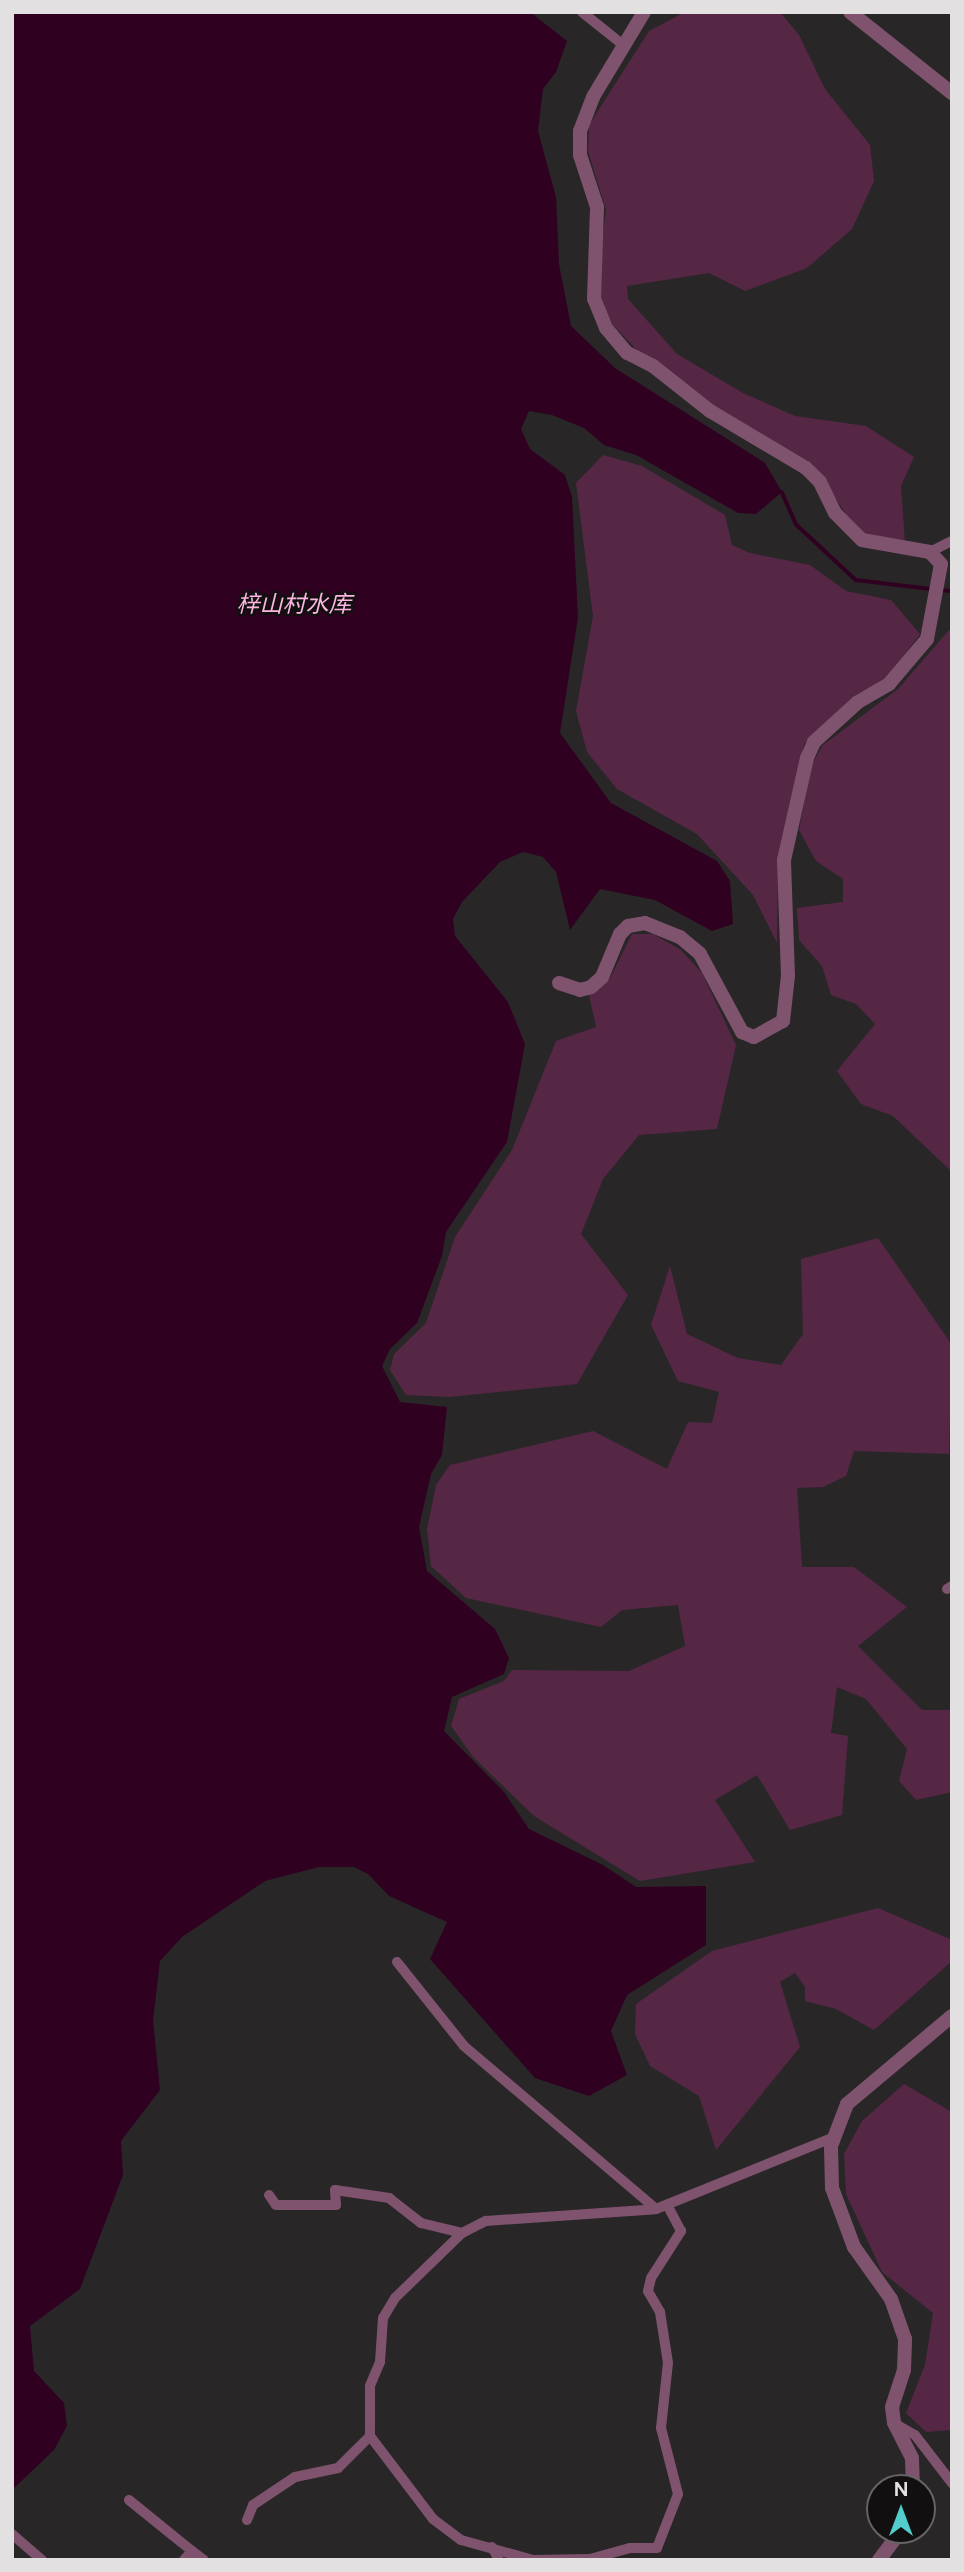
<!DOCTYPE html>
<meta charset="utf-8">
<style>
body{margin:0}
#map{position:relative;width:964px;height:2572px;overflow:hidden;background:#292628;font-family:Figtree,"Noto Sans SC",sans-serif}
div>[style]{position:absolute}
.green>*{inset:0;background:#562745}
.water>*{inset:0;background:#300021}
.stream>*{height:3.5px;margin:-1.75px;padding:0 1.75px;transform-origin:1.75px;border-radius:1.75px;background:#300021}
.minor>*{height:10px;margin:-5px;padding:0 5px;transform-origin:5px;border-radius:5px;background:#7f536e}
.tertiary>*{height:14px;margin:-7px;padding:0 7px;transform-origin:7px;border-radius:7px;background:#7f536e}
span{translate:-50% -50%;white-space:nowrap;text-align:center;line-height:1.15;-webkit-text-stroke:5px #110f10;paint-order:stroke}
.water-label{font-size:23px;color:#fcb5df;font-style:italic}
.frame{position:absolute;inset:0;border:14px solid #e2e0e1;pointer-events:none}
.north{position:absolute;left:866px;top:2474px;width:70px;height:70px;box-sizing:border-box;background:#110f10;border:2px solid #656364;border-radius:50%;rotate:0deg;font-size:19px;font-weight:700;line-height:28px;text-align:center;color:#e2e0e1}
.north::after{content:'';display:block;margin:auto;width:24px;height:32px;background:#53cdcb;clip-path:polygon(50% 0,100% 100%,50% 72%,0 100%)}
</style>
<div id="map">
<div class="green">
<i style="clip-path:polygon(685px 12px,780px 12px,799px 35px,825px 89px,870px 145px,874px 181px,852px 229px,807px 268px,745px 291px,709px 273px,627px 286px,628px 299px,677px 354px,743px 393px,795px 416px,866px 426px,914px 457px,901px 486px,905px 543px,872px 540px,846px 514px,812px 463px,716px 408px,640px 353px,613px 325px,602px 303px,598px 276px,606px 210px,588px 151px,589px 125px,649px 31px)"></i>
<i style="clip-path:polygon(603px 455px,642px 466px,725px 515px,732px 545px,750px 553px,810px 565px,846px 591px,891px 600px,920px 634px,886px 680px,855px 695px,804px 744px,778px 861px,777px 943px,753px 895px,697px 834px,617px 789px,587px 752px,576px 711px,593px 616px,576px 483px)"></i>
<i style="clip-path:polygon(949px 630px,952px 630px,952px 1172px,893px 1116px,861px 1104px,837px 1071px,875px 1024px,856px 1004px,831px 995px,822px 966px,799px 940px,797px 908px,843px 902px,843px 879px,816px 861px,799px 830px,811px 766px,823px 745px,898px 689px)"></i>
<i style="clip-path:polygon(632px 934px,653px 934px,681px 950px,702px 973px,736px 1045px,717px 1129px,639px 1135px,603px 1179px,581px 1234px,628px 1295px,577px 1384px,449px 1397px,406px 1395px,390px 1370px,394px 1354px,426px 1323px,455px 1237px,512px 1150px,556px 1041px,596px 1027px,589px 995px,610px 978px)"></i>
<i style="clip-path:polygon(878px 1238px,952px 1345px,949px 1454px,854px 1451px,846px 1476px,823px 1487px,797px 1488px,802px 1567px,854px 1567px,907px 1607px,858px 1646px,922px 1710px,952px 1710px,952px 1792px,916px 1800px,899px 1781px,907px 1749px,866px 1699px,837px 1687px,831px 1733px,848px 1736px,842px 1815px,790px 1830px,757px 1775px,715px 1800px,755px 1862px,640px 1881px,534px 1816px,474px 1758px,451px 1726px,459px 1699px,504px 1681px,512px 1670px,629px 1671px,685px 1646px,678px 1605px,622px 1610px,601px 1627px,466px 1598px,431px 1566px,427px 1529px,436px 1485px,450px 1465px,593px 1431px,667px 1469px,688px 1422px,712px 1423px,719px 1392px,678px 1381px,651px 1325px,670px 1266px,687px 1334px,738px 1358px,781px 1365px,803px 1334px,801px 1259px)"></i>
<i style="clip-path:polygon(878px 1908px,952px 1940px,952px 1961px,874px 2030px,836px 2009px,805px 2001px,805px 1987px,795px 1973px,780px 1982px,800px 2047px,716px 2150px,699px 2096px,650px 2066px,635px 2034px,636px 2004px,712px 1951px)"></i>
<i style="clip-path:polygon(904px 2084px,952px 2112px,952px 2430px,926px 2432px,906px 2413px,925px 2365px,933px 2313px,882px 2272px,846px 2194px,844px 2154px,862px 2121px)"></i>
</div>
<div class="water">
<i style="clip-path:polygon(12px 12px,530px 12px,567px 41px,556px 72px,543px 89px,538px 131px,556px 197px,559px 264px,571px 326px,615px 368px,765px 463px,782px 492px,756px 514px,738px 513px,636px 455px,604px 445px,584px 428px,552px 415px,529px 411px,521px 429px,530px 449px,565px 475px,572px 497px,578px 617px,560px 733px,611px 803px,717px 861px,730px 881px,733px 924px,712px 931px,655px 900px,600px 889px,570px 930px,556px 872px,543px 857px,523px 852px,500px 862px,462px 902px,453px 919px,455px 936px,508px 1002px,525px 1044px,507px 1142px,446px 1232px,442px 1256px,417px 1323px,390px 1349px,382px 1366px,400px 1402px,447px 1407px,442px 1455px,431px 1474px,419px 1527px,427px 1571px,495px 1629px,509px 1658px,504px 1674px,452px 1697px,444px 1731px,504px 1792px,529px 1829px,603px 1865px,636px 1887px,706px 1886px,706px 1945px,627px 1995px,611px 2031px,627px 2075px,589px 2096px,535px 2078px,430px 1959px,447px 1922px,389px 1896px,368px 1874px,354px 1867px,319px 1867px,265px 1881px,182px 1937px,160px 1961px,153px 2020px,160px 2090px,121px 2141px,123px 2175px,80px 2289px,30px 2326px,34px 2371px,64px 2403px,67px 2426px,54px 2450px,12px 2490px)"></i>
</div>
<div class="stream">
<i style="left:782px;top:492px;width:36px;rotate:66deg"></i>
<i style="left:797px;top:525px;width:81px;rotate:43deg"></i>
<i style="left:856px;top:580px;width:77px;rotate:6.8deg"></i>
<i style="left:940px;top:590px;width:12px;rotate:5deg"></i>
</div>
<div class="minor">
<i style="left:582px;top:12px;width:53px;rotate:38.8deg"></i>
<i style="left:930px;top:552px;width:25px;rotate:-27deg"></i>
<i style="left:947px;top:1589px;width:6px;rotate:-31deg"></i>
<i style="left:397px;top:1962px;width:107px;rotate:51.4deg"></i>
<i style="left:464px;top:2046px;width:252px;rotate:40.3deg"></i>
<i style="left:656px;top:2209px;width:192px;rotate:-22deg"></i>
<i style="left:269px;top:2195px;width:12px;rotate:55deg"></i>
<i style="left:276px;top:2205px;width:60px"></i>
<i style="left:336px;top:2205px;width:15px;rotate:-94deg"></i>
<i style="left:335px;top:2190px;width:55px;rotate:8.4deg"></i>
<i style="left:389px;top:2198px;width:41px;rotate:38deg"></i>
<i style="left:421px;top:2223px;width:42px;rotate:13.7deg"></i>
<i style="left:462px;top:2233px;width:27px;rotate:-27deg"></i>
<i style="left:486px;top:2221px;width:170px;rotate:-4deg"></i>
<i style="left:462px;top:2233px;width:93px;rotate:135.9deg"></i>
<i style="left:395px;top:2298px;width:23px;rotate:121deg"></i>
<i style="left:383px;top:2318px;width:44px;rotate:93.9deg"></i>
<i style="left:380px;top:2362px;width:26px;rotate:113deg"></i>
<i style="left:370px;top:2386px;width:50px;rotate:90deg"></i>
<i style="left:370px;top:2436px;width:104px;rotate:52.8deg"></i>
<i style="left:433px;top:2519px;width:35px;rotate:37deg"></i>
<i style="left:461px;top:2540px;width:75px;rotate:15.5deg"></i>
<i style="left:533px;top:2560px;width:57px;rotate:-1deg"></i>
<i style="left:590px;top:2559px;width:41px;rotate:-15.4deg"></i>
<i style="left:630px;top:2548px;width:27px"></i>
<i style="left:657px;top:2548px;width:58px;rotate:-68.7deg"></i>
<i style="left:678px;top:2494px;width:68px;rotate:-104.4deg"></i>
<i style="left:661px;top:2428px;width:65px;rotate:-83.9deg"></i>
<i style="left:668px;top:2363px;width:52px;rotate:-98.9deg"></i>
<i style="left:660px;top:2312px;width:24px;rotate:-120deg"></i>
<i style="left:648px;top:2291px;width:13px;rotate:-77deg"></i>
<i style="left:651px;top:2278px;width:56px;rotate:-57.4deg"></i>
<i style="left:681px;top:2231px;width:30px;rotate:-118deg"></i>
<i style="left:894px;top:2423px;width:24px;rotate:30deg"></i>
<i style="left:915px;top:2435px;width:61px;rotate:52.4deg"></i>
<i style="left:129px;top:2500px;width:81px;rotate:39deg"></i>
<i style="left:192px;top:2551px;width:12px;rotate:132deg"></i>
<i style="left:247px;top:2520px;width:16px;rotate:-68deg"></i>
<i style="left:253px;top:2505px;width:50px;rotate:-33.7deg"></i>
<i style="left:295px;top:2477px;width:44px;rotate:-11.8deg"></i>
<i style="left:338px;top:2468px;width:45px;rotate:-45deg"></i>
<i style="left:12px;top:2534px;width:40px;rotate:41deg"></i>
<i style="left:492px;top:2547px;width:15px;rotate:62deg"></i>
<i style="left:192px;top:2551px;width:15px;rotate:37deg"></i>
</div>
<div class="tertiary">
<i style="left:850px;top:12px;width:130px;rotate:38.5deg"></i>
<i style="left:559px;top:983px;width:22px;rotate:18deg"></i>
<i style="left:580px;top:990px;width:11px;rotate:-15deg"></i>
<i style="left:591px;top:987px;width:15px;rotate:-42deg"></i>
<i style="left:602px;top:977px;width:47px;rotate:-67.3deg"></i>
<i style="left:620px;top:934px;width:11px;rotate:-45deg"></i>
<i style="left:628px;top:926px;width:17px;rotate:-10deg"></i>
<i style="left:645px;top:923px;width:38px;rotate:22deg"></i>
<i style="left:680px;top:937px;width:26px;rotate:40deg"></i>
<i style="left:700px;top:954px;width:89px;rotate:61.7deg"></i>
<i style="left:742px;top:1032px;width:13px;rotate:23deg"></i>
<i style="left:754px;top:1037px;width:33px;rotate:-29deg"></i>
<i style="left:783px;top:1021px;width:45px;rotate:-83.7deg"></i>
<i style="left:788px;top:976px;width:116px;rotate:-92deg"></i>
<i style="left:784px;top:860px;width:105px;rotate:-77.3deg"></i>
<i style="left:807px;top:758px;width:17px;rotate:-66deg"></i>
<i style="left:814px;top:742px;width:59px;rotate:-42.3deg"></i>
<i style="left:858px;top:702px;width:36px;rotate:-30deg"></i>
<i style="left:889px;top:684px;width:59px;rotate:-49.8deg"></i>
<i style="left:927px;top:639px;width:76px;rotate:-79.4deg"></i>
<i style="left:941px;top:564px;width:16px;rotate:-133deg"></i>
<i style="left:930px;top:552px;width:69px;rotate:-170deg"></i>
<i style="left:862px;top:540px;width:38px;rotate:-135deg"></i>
<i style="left:835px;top:513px;width:34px;rotate:-116deg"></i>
<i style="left:820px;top:482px;width:20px;rotate:-135deg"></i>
<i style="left:806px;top:468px;width:112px;rotate:-149.3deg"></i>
<i style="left:710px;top:411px;width:73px;rotate:-141.7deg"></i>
<i style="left:653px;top:366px;width:29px;rotate:-153deg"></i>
<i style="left:627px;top:353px;width:33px;rotate:-130deg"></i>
<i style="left:606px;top:328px;width:31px;rotate:-112deg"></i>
<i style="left:594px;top:299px;width:92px;rotate:-88.1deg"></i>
<i style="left:597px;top:207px;width:55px;rotate:-108.1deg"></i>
<i style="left:580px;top:155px;width:24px;rotate:-90deg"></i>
<i style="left:580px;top:131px;width:36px;rotate:-69deg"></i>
<i style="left:593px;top:97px;width:99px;rotate:-59deg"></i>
<i style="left:913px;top:2488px;width:30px;rotate:-92deg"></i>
<i style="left:912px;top:2458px;width:39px;rotate:-117deg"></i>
<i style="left:894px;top:2423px;width:16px;rotate:-97deg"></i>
<i style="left:892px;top:2407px;width:39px;rotate:-72deg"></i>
<i style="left:904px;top:2370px;width:31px;rotate:-88deg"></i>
<i style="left:905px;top:2339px;width:42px;rotate:-109.3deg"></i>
<i style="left:891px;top:2299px;width:64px;rotate:-125.4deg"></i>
<i style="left:854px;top:2247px;width:63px;rotate:-110.4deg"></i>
<i style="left:832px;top:2188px;width:42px;rotate:-91.4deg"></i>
<i style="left:831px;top:2146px;width:45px;rotate:-69.1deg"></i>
<i style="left:847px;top:2104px;width:137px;rotate:-40deg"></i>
<i style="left:879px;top:2560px;width:38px;rotate:-53deg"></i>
</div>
<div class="water-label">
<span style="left:294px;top:604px">梓山村水库</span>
</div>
<div class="frame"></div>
<div class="north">N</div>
</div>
